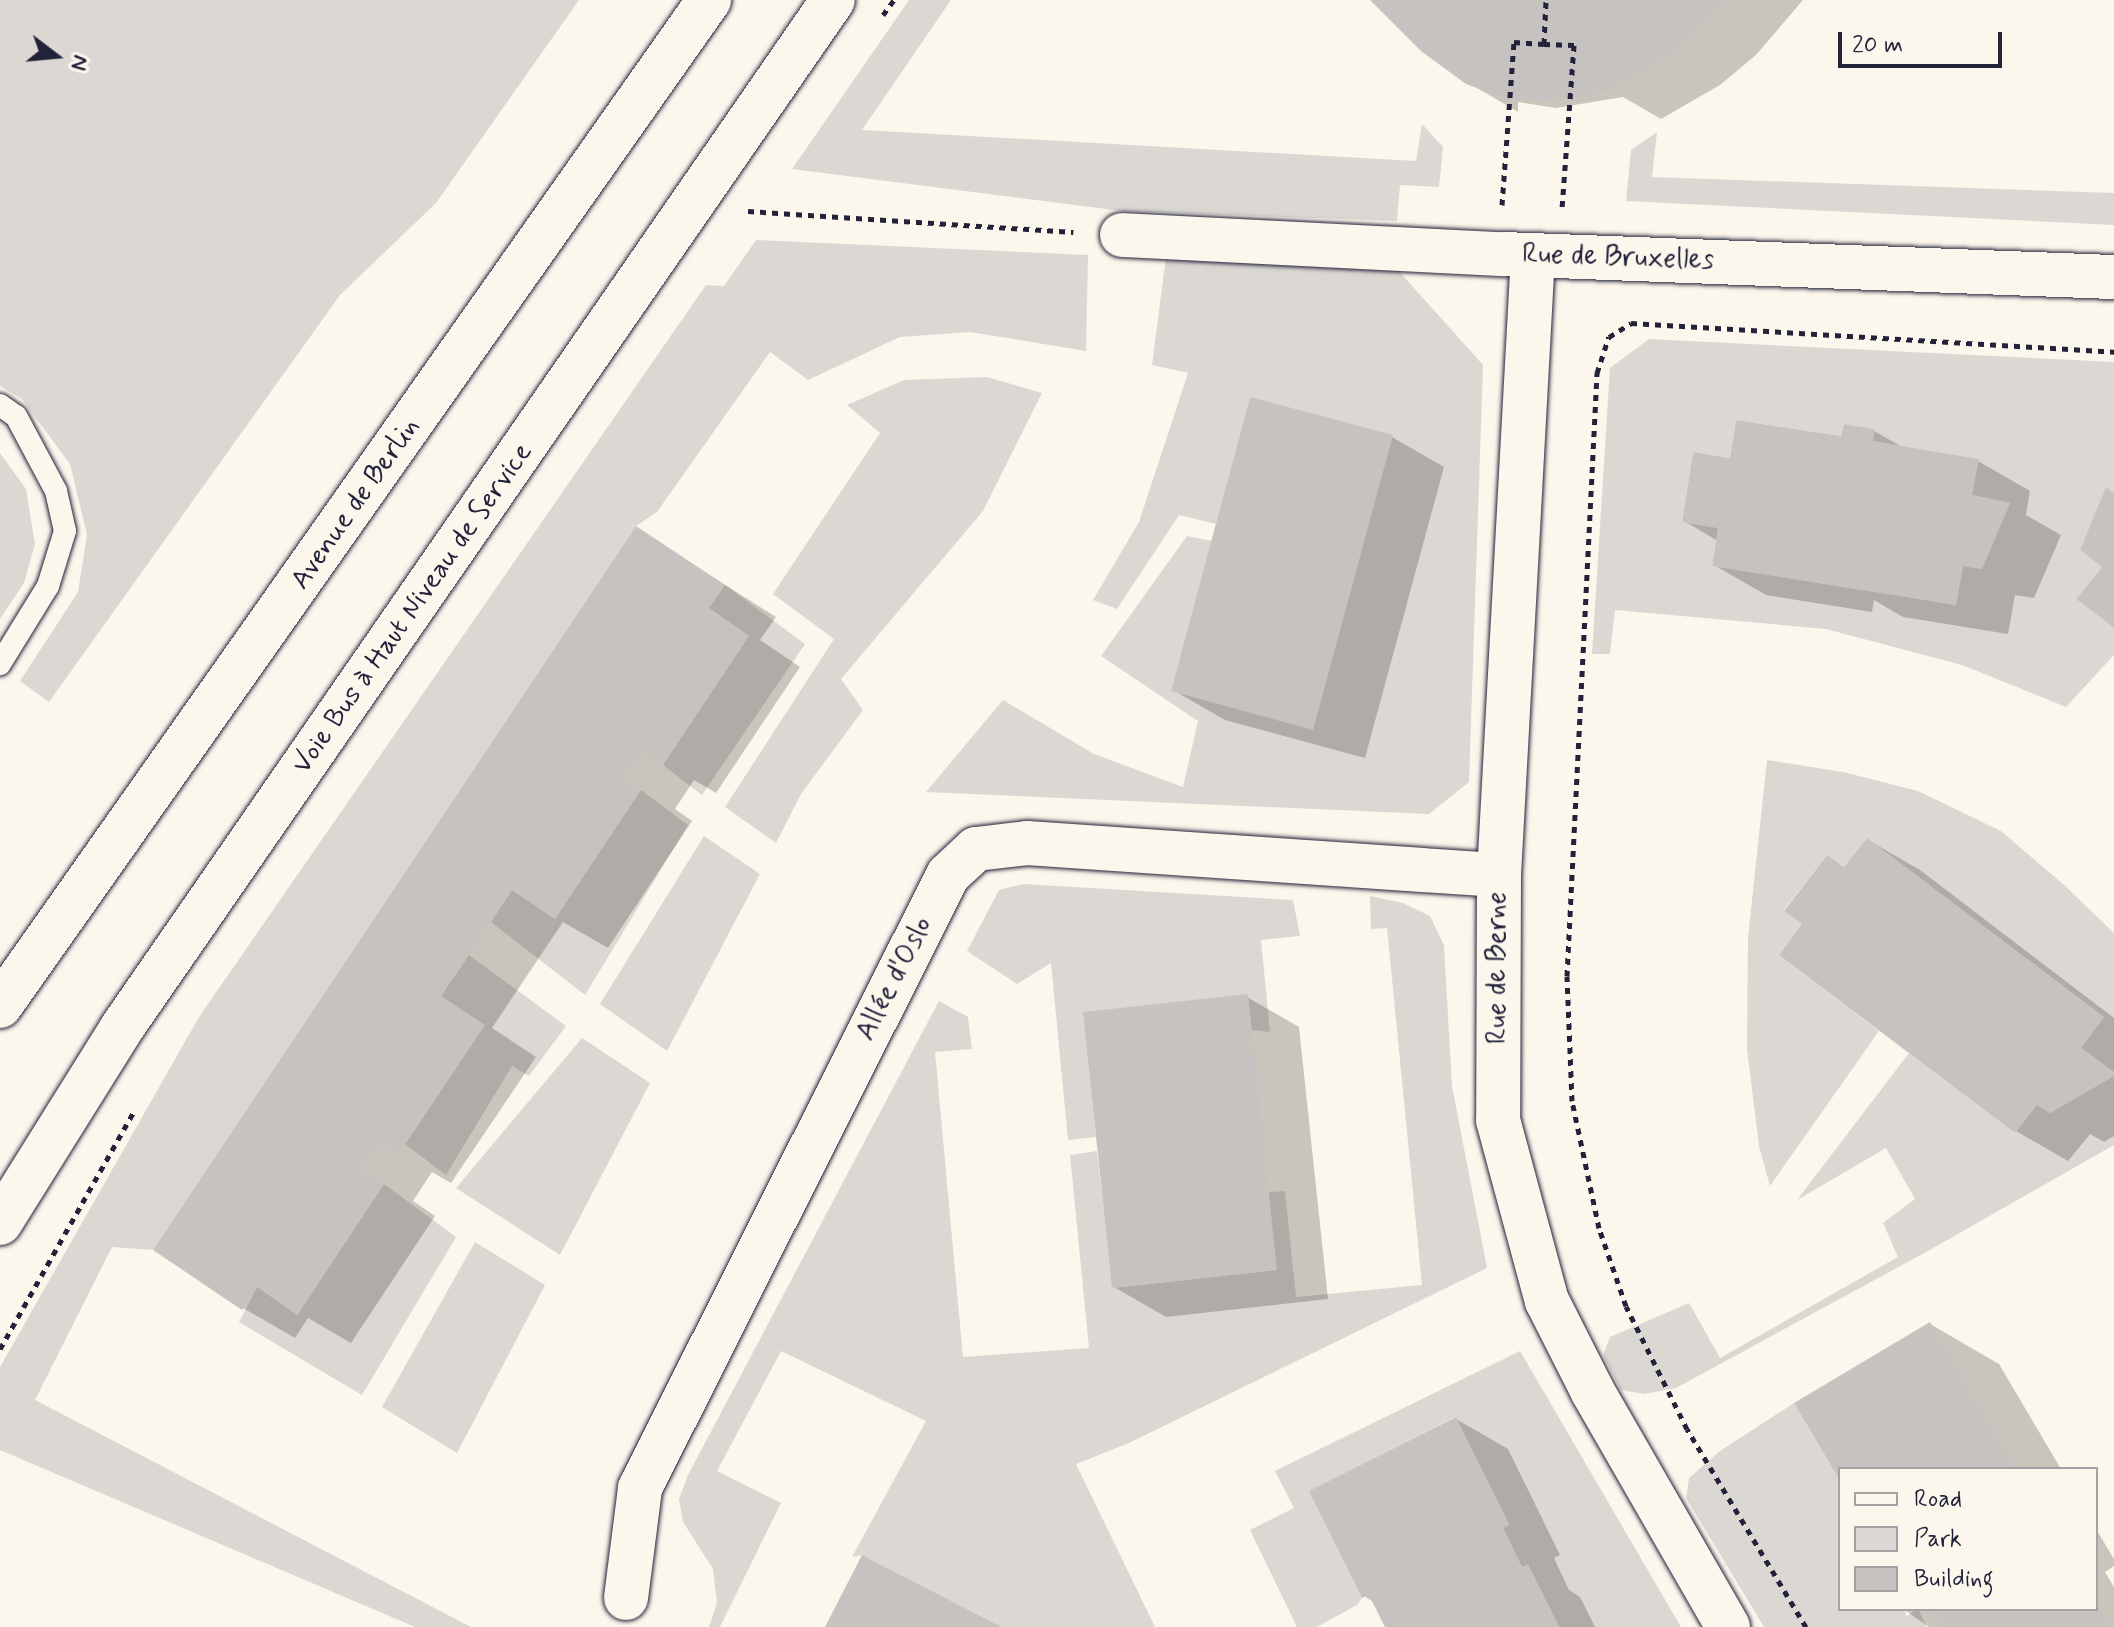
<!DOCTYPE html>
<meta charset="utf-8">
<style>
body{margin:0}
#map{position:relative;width:2114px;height:1627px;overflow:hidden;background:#fbf7ec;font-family:Mynerve,sans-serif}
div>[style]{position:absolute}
.green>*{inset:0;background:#dbd8d3}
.shadow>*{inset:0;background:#0003}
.building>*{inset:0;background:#c6c2c0}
.path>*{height:5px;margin-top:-2.5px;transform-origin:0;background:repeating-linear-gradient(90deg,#22223b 0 6px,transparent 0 12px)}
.roads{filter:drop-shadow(0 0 2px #22223b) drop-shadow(0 0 2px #22223b)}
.lane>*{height:22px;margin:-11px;padding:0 11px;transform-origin:11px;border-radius:11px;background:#fbf7ec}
.street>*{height:44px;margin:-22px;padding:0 22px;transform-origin:22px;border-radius:22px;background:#fbf7ec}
.secondary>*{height:44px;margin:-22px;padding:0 22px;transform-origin:22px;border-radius:22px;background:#fbf7ec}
span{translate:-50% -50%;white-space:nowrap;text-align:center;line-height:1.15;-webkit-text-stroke:7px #fbf7ec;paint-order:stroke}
.street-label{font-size:28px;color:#22223b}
.legend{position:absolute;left:1838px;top:1467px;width:260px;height:144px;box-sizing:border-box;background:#fbf7ec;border:2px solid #a4a2a5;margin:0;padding:10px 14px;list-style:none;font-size:24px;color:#22223b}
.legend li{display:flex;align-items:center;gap:16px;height:40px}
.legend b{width:40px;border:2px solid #a4a2a5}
.north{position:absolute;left:16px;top:16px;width:80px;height:80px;-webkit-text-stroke:6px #fbf7ec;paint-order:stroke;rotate:106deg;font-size:22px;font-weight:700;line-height:32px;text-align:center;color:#22223b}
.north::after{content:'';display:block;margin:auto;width:28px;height:36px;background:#22223b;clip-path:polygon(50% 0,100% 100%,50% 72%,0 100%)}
.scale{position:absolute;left:1838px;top:32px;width:164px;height:36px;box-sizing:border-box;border:4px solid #22223b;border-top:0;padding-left:10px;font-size:24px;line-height:28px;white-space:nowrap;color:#22223b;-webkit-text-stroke:6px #fbf7ec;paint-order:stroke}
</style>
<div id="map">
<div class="green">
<i style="clip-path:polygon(0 0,579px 0,436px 203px,340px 295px,49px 702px,20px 681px,78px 592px,87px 535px,70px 464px,22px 399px,0 386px)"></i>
<i style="clip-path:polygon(909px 0,951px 0,862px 130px,1416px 161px,1422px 124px,1443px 147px,1439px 187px,1400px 185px,1397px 221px,1122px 211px,792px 169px)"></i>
<i style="clip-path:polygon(1657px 132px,1652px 177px,2114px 193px,2114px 225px,1626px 201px,1631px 150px)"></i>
<i style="clip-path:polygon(756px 240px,1088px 255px,1086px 351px,970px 332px,900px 337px,808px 380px,770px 352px,657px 512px,636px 526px,153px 1250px,112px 1247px,35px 1400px,471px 1627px,415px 1627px,0 1450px,0 1367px,199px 1017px,706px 285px,724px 286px)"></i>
<i style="clip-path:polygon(1166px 257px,1397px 269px,1483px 365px,1469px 782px,1429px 814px,926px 792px,1003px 700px,1094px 754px,1183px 787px,1198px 721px,1101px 656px,1187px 536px,1212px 541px,1171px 691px,1313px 729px,1250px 397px,1216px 524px,1179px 515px,1117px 609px,1093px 600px,1139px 522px,1188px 373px,1152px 365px)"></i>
<i style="clip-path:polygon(evenodd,1649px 339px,2114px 362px,2114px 493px,2106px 488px,2080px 550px,2102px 567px,2076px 599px,2114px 628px,2114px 655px,2066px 707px,1962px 665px,1826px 629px,1615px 610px,1610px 654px,1592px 654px,1610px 368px,1649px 339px,1736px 420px,1841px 436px,1844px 424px,1874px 429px,1873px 441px,1978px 459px,1972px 495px,2010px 503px,1982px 569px,1963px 566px,1956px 605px,1712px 566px,1718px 528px,1682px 522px,1693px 452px,1730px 458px,1736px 420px)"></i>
<i style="clip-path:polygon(987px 377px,1042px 393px,983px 511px,841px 679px,863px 710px,801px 794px,776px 843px,725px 807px,834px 639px,773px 594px,880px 433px,847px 405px,904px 380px)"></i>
<i style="clip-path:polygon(0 453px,26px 489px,35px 544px,24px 583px,0 619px)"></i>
<i style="clip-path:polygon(725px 585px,805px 644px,702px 795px,663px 765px,749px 636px,709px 608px)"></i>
<i style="clip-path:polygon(1767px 760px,1843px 772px,1918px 791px,2001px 831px,2063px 884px,2114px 933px,2114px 1072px,2081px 1048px,2104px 1017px,1867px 838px,1844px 867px,1827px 855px,1784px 910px,1802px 924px,1779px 955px,1879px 1031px,1770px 1186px,1759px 1146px,1747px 1049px,1748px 938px)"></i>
<i style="clip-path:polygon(641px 790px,688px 825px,585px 995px,491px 922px,512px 890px,555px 919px)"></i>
<i style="clip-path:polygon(704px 836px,760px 874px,667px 1051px,600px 1004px)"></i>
<i style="clip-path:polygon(1023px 884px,1293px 900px,1300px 936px,1261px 940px,1270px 1032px,1084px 1012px,1096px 1137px,1068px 1140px,1051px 963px,1017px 984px,967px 951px,999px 890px)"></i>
<i style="clip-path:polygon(1370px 896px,1403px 903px,1430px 916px,1444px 945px,1452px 1086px,1487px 1268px,1129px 1443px,1076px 1464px,1155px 1627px,1002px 1627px,862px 1555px,852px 1557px,926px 1421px,781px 1351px,717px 1471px,781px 1503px,720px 1627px,709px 1627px,717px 1603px,713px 1569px,683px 1522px,679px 1499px,688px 1475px,939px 1001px,968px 1017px,972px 1049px,935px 1052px,963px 1357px,1089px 1348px,1070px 1155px,1097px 1151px,1113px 1288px,1276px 1270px,1268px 1192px,1285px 1191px,1296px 1297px,1422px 1285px,1387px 928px,1371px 929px)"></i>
<i style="clip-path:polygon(469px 955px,566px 1026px,529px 1076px,512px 1066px,446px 1175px,405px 1144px,441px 996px)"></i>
<i style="clip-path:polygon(582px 1038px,650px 1083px,560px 1255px,456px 1188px)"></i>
<i style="clip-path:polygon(1909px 1053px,2015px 1133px,2037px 1105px,2050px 1113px,2114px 1076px,2114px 1145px,1928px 1251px,1676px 1388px,1644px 1394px,1621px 1390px,1603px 1355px,1610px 1337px,1689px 1303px,1720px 1358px,1898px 1257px,1883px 1223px,1915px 1199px,1886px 1148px,1797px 1200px)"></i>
<i style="clip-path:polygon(384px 1184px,456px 1237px,362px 1395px,239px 1322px,257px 1287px,298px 1314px)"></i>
<i style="clip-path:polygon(475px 1242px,545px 1285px,457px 1453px,382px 1407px)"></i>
<i style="clip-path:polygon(1520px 1351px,1681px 1627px,1559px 1627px,1528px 1565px,1522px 1567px,1503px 1528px,1509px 1524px,1455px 1417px,1310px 1491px,1362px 1598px,1357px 1605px,1317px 1627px,1297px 1627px,1250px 1530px,1294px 1508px,1275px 1471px)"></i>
<i style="clip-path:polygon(1794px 1403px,1840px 1481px,1840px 1609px,1905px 1609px,1906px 1616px,1918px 1609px,1927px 1627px,1764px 1627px,1686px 1498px,1689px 1478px,1720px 1451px)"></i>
</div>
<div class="shadow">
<i style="clip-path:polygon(1373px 0,1803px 0,1756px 55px,1720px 85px,1661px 119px,1623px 97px,1556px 108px,1518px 102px,1518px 112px,1467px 82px)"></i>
<i style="clip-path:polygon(1874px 431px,1904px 448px,1978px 461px,2030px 491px,2026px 515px,2061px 535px,2034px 598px,2015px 595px,2008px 634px,1903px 617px,1874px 600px,1872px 612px,1766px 595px,1714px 565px,1718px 541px,1684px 521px,1731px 461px)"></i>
<i style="clip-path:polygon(1392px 437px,1444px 467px,1365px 758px,1225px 720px,1173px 690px)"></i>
<i style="clip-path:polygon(637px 529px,776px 617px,760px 640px,800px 667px,716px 793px,694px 780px,675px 809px,692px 821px,608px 948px,563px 922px,492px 1028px,536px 1057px,451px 1183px,432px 1172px,413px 1201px,435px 1216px,351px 1343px,308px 1318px,295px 1338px,243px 1308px)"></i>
<i style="clip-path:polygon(1868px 840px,1920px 870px,2114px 1018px,2114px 1136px,2104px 1142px,2090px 1134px,2068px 1161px,2016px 1131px,1805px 924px,1828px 858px,1846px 868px)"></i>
<i style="clip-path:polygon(1247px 997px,1299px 1027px,1328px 1299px,1166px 1317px,1114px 1287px)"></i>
<i style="clip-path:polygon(1930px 1324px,1999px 1364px,2061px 1469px,1840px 1469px,1840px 1477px,1796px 1403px)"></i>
<i style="clip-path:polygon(1456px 1419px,1508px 1449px,1560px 1555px,1554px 1558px,1569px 1590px,1580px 1597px,1595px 1627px,1387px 1627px,1375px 1603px,1364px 1596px)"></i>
<i style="clip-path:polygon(2096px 1529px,2114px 1559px,2114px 1566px,2105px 1572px,2114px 1587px,2114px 1627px,1929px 1627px,1906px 1611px,2096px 1609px)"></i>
</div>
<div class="building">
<i style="clip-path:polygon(1370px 0,1727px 0,1668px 56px,1635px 77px,1607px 91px,1541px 101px,1493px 94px,1466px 84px,1421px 51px)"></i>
<i style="clip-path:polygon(1250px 397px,1393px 435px,1313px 730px,1171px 691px)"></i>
<i style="clip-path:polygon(1736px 420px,1841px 436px,1844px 424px,1875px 429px,1873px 441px,1979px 459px,1972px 495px,2010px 503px,1981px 569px,1963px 566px,1956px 605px,1712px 566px,1718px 528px,1682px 522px,1693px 452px,1730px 458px)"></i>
<i style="clip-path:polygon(2106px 487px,2114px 493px,2114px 628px,2076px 599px,2102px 567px,2080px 550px)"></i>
<i style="clip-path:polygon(636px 526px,725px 585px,709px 608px,749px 636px,663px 765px,642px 751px,624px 778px,641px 790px,555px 919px,512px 890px,441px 996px,485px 1025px,398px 1155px,380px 1143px,362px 1169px,384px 1184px,297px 1315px,257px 1287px,242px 1310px,153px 1250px)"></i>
<i style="clip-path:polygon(1867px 838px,2104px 1017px,2081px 1048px,2114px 1072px,2114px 1076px,2050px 1113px,2037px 1105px,2015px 1133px,1779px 955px,1802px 924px,1784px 911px,1827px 855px,1844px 867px)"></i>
<i style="clip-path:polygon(1248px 994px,1277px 1270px,1112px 1288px,1083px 1012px)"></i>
<i style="clip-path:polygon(1930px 1322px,2016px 1469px,1840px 1469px,1840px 1481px,1794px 1403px)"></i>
<i style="clip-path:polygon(1456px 1417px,1509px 1525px,1503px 1528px,1522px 1567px,1528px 1564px,1559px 1627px,1385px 1627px,1369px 1595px,1362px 1598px,1309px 1491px)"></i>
<i style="clip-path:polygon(862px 1555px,1002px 1627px,825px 1627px)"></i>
<i style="clip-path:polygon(2096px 1603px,2110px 1627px,1943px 1627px,1933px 1609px,2096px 1609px)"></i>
</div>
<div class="path">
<i style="left:883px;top:15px;width:19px;rotate:-54deg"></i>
<i style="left:1544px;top:44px;width:44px;rotate:-87.4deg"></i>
<i style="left:1502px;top:205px;width:163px;rotate:-85.8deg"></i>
<i style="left:1514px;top:42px;width:30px;rotate:4deg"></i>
<i style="left:1544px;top:44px;width:30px;rotate:2deg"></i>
<i style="left:1574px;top:45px;width:163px;rotate:94.2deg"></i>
<i style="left:748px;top:211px;width:326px;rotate:3.7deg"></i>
<i style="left:0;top:1349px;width:275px;rotate:-60.6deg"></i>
<i style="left:1806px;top:1627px;width:231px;rotate:-121deg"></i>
<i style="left:1687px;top:1429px;width:137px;rotate:-116.4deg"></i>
<i style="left:1626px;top:1306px;width:83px;rotate:-109.1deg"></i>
<i style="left:1599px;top:1228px;width:130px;rotate:-102deg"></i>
<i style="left:1572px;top:1101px;width:125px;rotate:-92.3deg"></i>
<i style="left:1567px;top:976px;width:604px;rotate:-87.15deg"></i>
<i style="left:1597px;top:373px;width:38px;rotate:-72deg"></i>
<i style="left:1609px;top:337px;width:26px;rotate:-32deg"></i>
<i style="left:1631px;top:323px;width:484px;rotate:3.4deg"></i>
</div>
<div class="roads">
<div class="lane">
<i style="left:0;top:405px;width:19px;rotate:35deg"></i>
<i style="left:16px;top:416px;width:85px;rotate:61.9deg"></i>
<i style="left:56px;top:491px;width:41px;rotate:77.3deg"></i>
<i style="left:65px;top:531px;width:58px;rotate:107.2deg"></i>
<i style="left:48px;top:586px;width:92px;rotate:121.6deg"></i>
</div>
<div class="street">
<i style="left:1122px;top:235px;width:381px;rotate:2.9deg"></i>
<i style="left:1503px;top:254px;width:611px;rotate:2.16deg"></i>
<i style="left:1533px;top:255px;width:621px;rotate:93.14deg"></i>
<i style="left:1499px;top:875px;width:245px;rotate:90.2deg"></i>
<i style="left:1498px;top:1120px;width:188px;rotate:74.9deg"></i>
<i style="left:1547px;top:1301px;width:102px;rotate:63.2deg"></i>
<i style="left:1593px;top:1392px;width:271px;rotate:60.1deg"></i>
<i style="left:0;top:1223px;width:229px;rotate:-58deg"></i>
<i style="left:121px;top:1029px;width:1251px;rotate:-55.32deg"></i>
<i style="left:626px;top:1598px;width:111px;rotate:-82.7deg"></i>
<i style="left:640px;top:1488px;width:686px;rotate:-63.32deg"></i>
<i style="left:948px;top:875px;width:38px;rotate:-43deg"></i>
<i style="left:976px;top:849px;width:51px;rotate:-6.7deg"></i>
<i style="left:1027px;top:843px;width:473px;rotate:3.9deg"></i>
</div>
<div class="secondary">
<i style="left:0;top:1006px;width:1231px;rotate:-54.82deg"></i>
</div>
</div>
<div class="street-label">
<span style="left:1618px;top:258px;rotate:2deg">Rue de Bruxelles</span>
<span style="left:356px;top:504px;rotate:-55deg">Avenue de Berlin</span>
<span style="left:413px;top:609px;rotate:-55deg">Voie Bus à Haut Niveau de Service</span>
<span style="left:1498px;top:968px;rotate:-90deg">Rue de Berne</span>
<span style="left:895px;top:979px;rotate:-63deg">Allée d'Oslo</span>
</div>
<ul class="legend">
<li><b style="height:10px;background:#fbf7ec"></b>Road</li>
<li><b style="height:22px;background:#dbd8d3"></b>Park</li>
<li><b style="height:22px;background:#c6c2c0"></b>Building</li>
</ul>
<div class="north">N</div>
<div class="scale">20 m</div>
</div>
